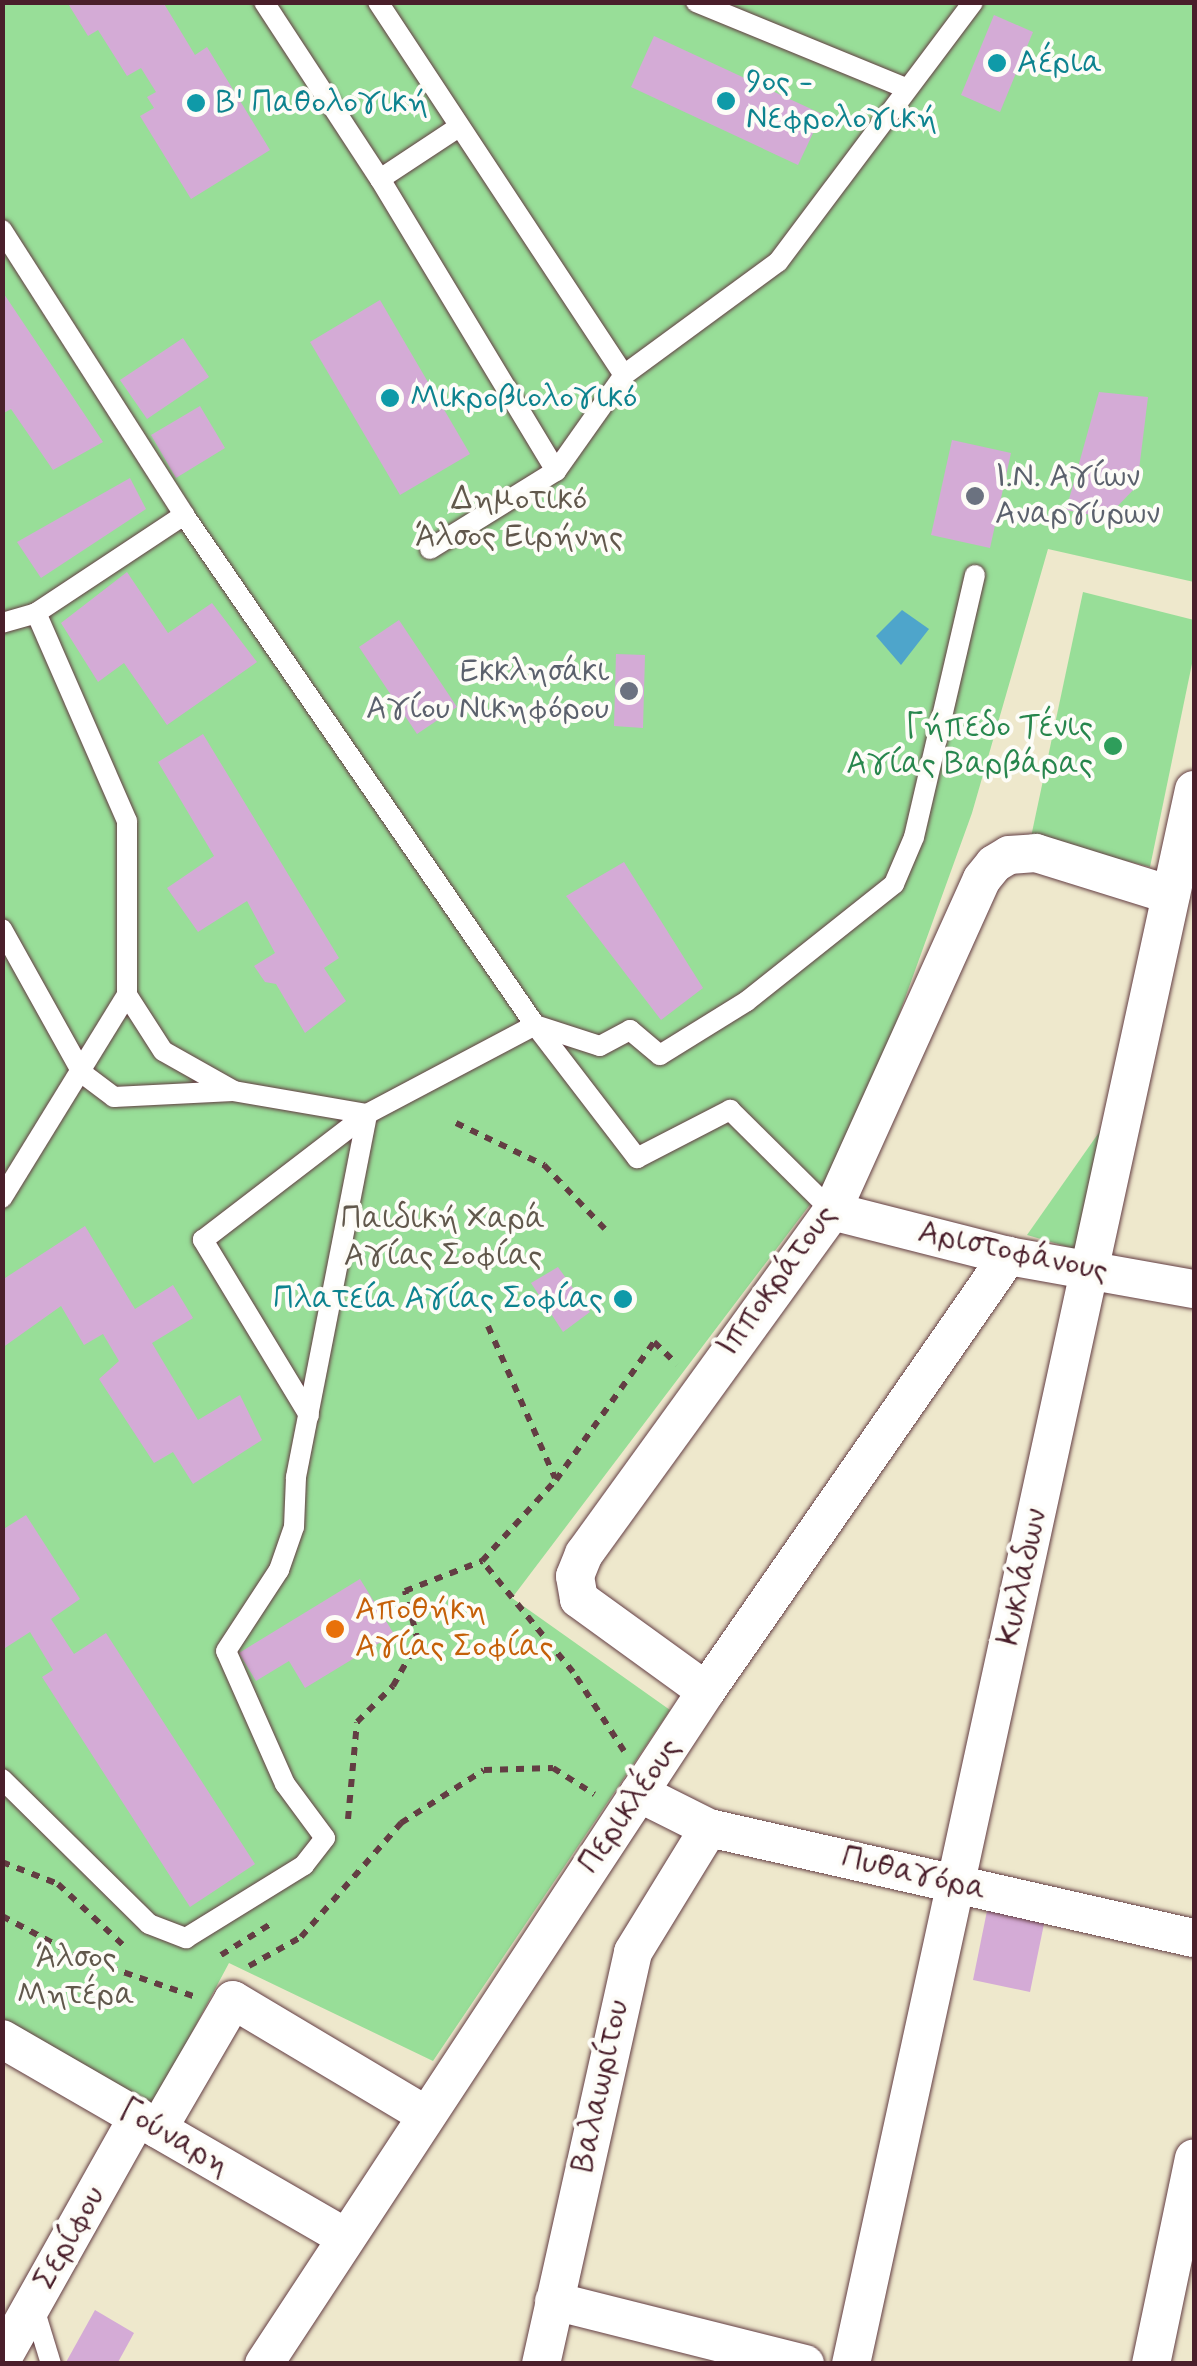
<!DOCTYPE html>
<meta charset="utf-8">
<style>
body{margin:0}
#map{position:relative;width:1197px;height:2366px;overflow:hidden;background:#eee8cc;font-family:Mynerve,sans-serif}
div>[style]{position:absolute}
.green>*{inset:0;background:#98de98}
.water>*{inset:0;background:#4ea5cb}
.building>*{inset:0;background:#d4abd6}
.path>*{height:6px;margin-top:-3px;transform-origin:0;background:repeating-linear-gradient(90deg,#633d43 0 8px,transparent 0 16px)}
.roads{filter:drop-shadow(0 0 2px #633d43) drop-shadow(0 0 2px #633d43)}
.lane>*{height:20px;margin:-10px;padding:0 10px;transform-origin:10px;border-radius:10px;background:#fff}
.street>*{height:38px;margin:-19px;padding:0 19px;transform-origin:19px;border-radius:19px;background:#fff}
.dots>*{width:28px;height:28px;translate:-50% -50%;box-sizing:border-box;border:5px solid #fdfcf7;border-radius:50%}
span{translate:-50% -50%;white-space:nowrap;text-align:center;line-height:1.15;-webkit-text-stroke:8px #fdfcf7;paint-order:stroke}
.culture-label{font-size:32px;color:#0d838f}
.left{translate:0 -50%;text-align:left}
.right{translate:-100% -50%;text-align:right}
.worship-label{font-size:32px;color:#5b616d}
.park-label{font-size:32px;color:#61584c}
.leisure-label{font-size:32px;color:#27864d}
.street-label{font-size:32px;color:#4a1f2b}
.food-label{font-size:32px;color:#c56008}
.frame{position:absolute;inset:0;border:5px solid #4a1f2b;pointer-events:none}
</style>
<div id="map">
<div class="green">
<i style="clip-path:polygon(3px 3px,1194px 3px,1194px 582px,1048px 549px,972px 813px,849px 1153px,512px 1598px,670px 1710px,433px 2061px,229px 1963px,152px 2107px,3px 2019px)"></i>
<i style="clip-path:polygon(1083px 592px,1194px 620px,1194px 654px,1150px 867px,1031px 837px)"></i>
<i style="clip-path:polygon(1126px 1094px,1099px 1256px,1027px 1235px)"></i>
</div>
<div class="water">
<i style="clip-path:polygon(902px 610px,929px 629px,901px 665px,876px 636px)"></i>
</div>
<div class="building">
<i style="clip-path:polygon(67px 2px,163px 2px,195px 55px,207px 47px,270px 150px,191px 199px,140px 116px,154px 108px,147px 97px,156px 92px,141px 68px,127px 76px,98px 30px,88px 36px)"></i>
<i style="clip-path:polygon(994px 15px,1033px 32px,1000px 112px,961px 95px)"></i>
<i style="clip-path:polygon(654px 36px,822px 114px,798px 165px,631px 87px)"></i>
<i style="clip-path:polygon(2px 291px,103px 442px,53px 470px,11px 409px,2px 414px)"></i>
<i style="clip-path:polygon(380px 300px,470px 454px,400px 495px,310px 342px)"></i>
<i style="clip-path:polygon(183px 338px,209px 377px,147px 419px,120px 380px)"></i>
<i style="clip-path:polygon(1099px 392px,1148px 397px,1137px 486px,1106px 518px,1066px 510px)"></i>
<i style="clip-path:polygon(200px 406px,225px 448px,176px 478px,151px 435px)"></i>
<i style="clip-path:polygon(952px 440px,1011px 453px,990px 548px,931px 535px)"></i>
<i style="clip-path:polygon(130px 478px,146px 509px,41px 578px,17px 542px)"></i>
<i style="clip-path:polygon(127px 572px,168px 633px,212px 603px,257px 662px,167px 725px,124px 663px,98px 682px,61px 623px)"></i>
<i style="clip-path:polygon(399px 620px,457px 707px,417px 734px,359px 647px)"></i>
<i style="clip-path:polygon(616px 654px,645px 655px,643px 728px,614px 726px)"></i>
<i style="clip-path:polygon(203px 734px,339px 958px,324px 968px,346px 1001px,305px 1033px,276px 984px,265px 982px,254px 966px,275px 953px,247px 901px,198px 932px,167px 888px,214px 856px,158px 762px)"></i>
<i style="clip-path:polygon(624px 862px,703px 988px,661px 1020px,566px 896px)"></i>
<i style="clip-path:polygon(85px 1226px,135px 1309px,173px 1285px,193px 1318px,152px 1343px,198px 1420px,240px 1395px,262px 1440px,193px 1484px,173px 1452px,154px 1463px,99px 1379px,119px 1361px,103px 1334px,84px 1345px,61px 1306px,2px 1348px,2px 1280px)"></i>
<i style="clip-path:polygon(558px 1267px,590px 1312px,563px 1332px,531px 1283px)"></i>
<i style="clip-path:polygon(26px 1515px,80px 1599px,51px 1619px,74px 1654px,106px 1633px,255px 1864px,190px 1907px,42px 1677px,53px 1670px,30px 1632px,2px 1650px,2px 1530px)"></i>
<i style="clip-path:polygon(360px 1579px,394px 1634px,305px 1688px,289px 1661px,256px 1681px,239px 1653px)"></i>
<i style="clip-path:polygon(988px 1906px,1045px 1919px,1030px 1992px,973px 1980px)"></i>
<i style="clip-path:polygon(95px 2310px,134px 2333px,117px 2364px,65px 2364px)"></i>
</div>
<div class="path">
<i style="left:456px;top:1123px;width:98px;rotate:25.5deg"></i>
<i style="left:544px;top:1165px;width:88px;rotate:46.4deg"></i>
<i style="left:488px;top:1326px;width:166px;rotate:66.2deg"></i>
<i style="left:624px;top:1751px;width:94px;rotate:-122.8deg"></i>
<i style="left:573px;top:1672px;width:144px;rotate:-129.3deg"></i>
<i style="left:482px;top:1561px;width:110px;rotate:-47.6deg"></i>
<i style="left:556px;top:1480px;width:169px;rotate:-54.6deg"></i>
<i style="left:654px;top:1342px;width:32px;rotate:44deg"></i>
<i style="left:348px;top:1819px;width:97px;rotate:-84.7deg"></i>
<i style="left:357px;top:1722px;width:51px;rotate:-45deg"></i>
<i style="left:393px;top:1686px;width:51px;rotate:-60.9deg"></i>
<i style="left:418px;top:1641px;width:52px;rotate:-104.6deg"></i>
<i style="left:405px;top:1591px;width:83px;rotate:-21.3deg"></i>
<i style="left:2px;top:1862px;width:60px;rotate:21.4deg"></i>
<i style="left:58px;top:1884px;width:89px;rotate:43.2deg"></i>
<i style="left:2px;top:1916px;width:87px;rotate:28deg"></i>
<i style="left:79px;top:1957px;width:124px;rotate:18.9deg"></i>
<i style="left:221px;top:1955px;width:57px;rotate:-32deg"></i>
<i style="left:249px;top:1966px;width:60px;rotate:-29.1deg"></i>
<i style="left:301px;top:1937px;width:152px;rotate:-48.7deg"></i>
<i style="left:401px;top:1823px;width:98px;rotate:-32.6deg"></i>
<i style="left:484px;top:1770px;width:69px;rotate:-1.7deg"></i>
<i style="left:553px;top:1768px;width:49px;rotate:32.4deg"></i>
</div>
<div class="roads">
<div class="lane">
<i style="left:264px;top:2px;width:212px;rotate:56.8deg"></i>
<i style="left:380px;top:179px;width:341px;rotate:58.9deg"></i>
<i style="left:378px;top:2px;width:447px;rotate:56.6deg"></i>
<i style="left:696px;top:2px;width:227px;rotate:22.3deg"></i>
<i style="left:380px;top:179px;width:95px;rotate:-33.4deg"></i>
<i style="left:2px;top:230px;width:338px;rotate:57.4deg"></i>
<i style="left:184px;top:515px;width:619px;rotate:55.46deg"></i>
<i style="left:535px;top:1025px;width:168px;rotate:52.5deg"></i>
<i style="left:637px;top:1158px;width:105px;rotate:-27.3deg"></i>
<i style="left:730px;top:1110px;width:144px;rotate:44.7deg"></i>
<i style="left:430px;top:549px;width:148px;rotate:-31.8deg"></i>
<i style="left:556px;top:471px;width:118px;rotate:-54.7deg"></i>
<i style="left:624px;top:375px;width:191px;rotate:-36.3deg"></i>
<i style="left:778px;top:262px;width:325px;rotate:-53.1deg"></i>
<i style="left:2px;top:623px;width:35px;rotate:-16deg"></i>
<i style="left:36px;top:613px;width:178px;rotate:-33.5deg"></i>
<i style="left:2px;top:929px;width:165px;rotate:60.9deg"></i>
<i style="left:82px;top:1073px;width:40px;rotate:37deg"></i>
<i style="left:114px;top:1097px;width:119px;rotate:-2.9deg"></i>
<i style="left:2px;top:1198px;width:238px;rotate:-58.4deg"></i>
<i style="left:309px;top:1415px;width:205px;rotate:-121.2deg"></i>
<i style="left:203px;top:1240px;width:207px;rotate:-37.5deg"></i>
<i style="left:367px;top:1114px;width:190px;rotate:-27.9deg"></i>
<i style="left:535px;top:1025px;width:68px;rotate:17.9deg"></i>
<i style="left:600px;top:1046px;width:34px;rotate:-28deg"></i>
<i style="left:630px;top:1030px;width:39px;rotate:40deg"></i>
<i style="left:660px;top:1055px;width:102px;rotate:-31.8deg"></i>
<i style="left:747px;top:1001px;width:188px;rotate:-38.5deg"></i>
<i style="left:894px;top:884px;width:51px;rotate:-66.9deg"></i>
<i style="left:914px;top:837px;width:269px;rotate:-76.9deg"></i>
<i style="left:2px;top:1779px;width:206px;rotate:44.6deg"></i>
<i style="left:149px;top:1924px;width:40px;rotate:21deg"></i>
<i style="left:186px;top:1938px;width:139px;rotate:-31.7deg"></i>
<i style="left:304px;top:1865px;width:34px;rotate:-52deg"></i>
<i style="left:325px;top:1838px;width:67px;rotate:-126.5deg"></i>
<i style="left:285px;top:1784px;width:145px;rotate:-113.9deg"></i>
<i style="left:226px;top:1651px;width:97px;rotate:-56.8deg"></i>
<i style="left:279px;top:1570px;width:46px;rotate:-70.8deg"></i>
<i style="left:294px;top:1527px;width:50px;rotate:-87.7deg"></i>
<i style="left:296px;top:1477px;width:370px;rotate:-78.9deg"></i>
<i style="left:367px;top:1114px;width:135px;rotate:-170.2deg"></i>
<i style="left:234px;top:1091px;width:81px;rotate:-150.6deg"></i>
<i style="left:163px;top:1051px;width:67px;rotate:-122.7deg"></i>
<i style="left:127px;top:995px;width:174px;rotate:-90deg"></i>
<i style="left:127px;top:821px;width:227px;rotate:-113.6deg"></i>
<i style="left:33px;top:2305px;width:62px;rotate:73deg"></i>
</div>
<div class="street">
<i style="left:832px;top:1211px;width:182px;rotate:14.3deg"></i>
<i style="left:1008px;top:1256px;width:189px;rotate:10.1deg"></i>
<i style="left:706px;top:1691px;width:157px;rotate:-144.1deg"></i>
<i style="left:579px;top:1599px;width:23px;rotate:-100deg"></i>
<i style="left:575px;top:1576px;width:24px;rotate:-68deg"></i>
<i style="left:584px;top:1554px;width:423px;rotate:-54.1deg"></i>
<i style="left:832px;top:1211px;width:364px;rotate:-65.7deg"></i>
<i style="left:982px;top:879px;width:19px;rotate:-51deg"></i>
<i style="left:994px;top:864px;width:17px;rotate:-31deg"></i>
<i style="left:1009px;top:855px;width:27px;rotate:-4deg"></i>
<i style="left:1036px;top:853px;width:141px;rotate:17.3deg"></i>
<i style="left:639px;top:1793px;width:78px;rotate:26.6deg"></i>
<i style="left:709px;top:1828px;width:497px;rotate:12.8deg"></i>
<i style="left:2px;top:2039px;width:396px;rotate:30deg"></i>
<i style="left:158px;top:2129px;width:149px;rotate:-59.8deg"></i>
<i style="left:233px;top:2000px;width:225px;rotate:30.8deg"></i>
<i style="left:554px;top:2301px;width:259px;rotate:14.1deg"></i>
<i style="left:2px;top:2359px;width:278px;rotate:-60.7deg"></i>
<i style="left:264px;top:2364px;width:805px;rotate:-56.7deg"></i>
<i style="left:706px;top:1691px;width:530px;rotate:-55.23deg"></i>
<i style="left:541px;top:2364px;width:422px;rotate:-77.4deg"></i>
<i style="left:633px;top:1952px;width:145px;rotate:-58.5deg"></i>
<i style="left:851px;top:2364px;width:1611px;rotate:-77.71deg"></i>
<i style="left:1151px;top:2364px;width:210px;rotate:-78.2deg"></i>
</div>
</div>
<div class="dots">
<i style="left:997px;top:63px;background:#0f9aa8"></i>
<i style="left:726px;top:101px;background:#0f9aa8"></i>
<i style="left:196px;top:103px;background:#0f9aa8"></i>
<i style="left:390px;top:398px;background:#0f9aa8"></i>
<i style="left:975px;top:496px;background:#6b7280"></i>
<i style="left:629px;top:691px;background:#6b7280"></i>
<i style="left:1113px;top:746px;background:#2e9e5b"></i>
<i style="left:623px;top:1299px;background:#0f9aa8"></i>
<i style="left:335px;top:1629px;background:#e8710a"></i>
</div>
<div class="culture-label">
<span class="left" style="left:1017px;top:63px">Αέρια</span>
<span class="left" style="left:746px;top:101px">9ος -<br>Νεφρολογική</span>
<span class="left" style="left:216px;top:103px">Β' Παθολογική</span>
<span class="left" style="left:410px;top:398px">Μικροβιολογικό</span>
<span class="right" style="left:603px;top:1299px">Πλατεία Αγίας Σοφίας</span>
</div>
<div class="worship-label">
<span class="left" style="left:995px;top:496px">Ι.Ν. Αγίων<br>Αναργύρων</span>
<span class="right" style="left:609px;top:691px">Εκκλησάκι<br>Αγίου Νικηφόρου</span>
</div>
<div class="park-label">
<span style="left:519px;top:519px">Δημοτικό<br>Άλσος Ειρήνης</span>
<span style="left:443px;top:1238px">Παιδική Χαρά<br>Αγίας Σοφίας</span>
<span style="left:76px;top:1977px">Άλσος<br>Μητέρα</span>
</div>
<div class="leisure-label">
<span class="right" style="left:1093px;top:746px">Γήπεδο Τένις<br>Αγίας Βαρβάρας</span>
</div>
<div class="street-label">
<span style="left:1013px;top:1252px;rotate:12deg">Αριστοφάνους</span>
<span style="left:777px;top:1281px;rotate:-54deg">Ιπποκράτους</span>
<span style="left:1023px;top:1577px;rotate:-78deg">Κυκλάδων</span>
<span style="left:630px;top:1806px;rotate:-56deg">Περικλέους</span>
<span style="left:914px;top:1874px;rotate:13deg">Πυθαγόρα</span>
<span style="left:601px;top:2086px;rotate:-78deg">Βαλαωρίτου</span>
<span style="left:174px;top:2138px;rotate:30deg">Γούναρη</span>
<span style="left:70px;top:2238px;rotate:-61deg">Σερίφου</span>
</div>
<div class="food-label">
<span class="left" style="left:355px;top:1629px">Αποθήκη<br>Αγίας Σοφίας</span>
</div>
<div class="frame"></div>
</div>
